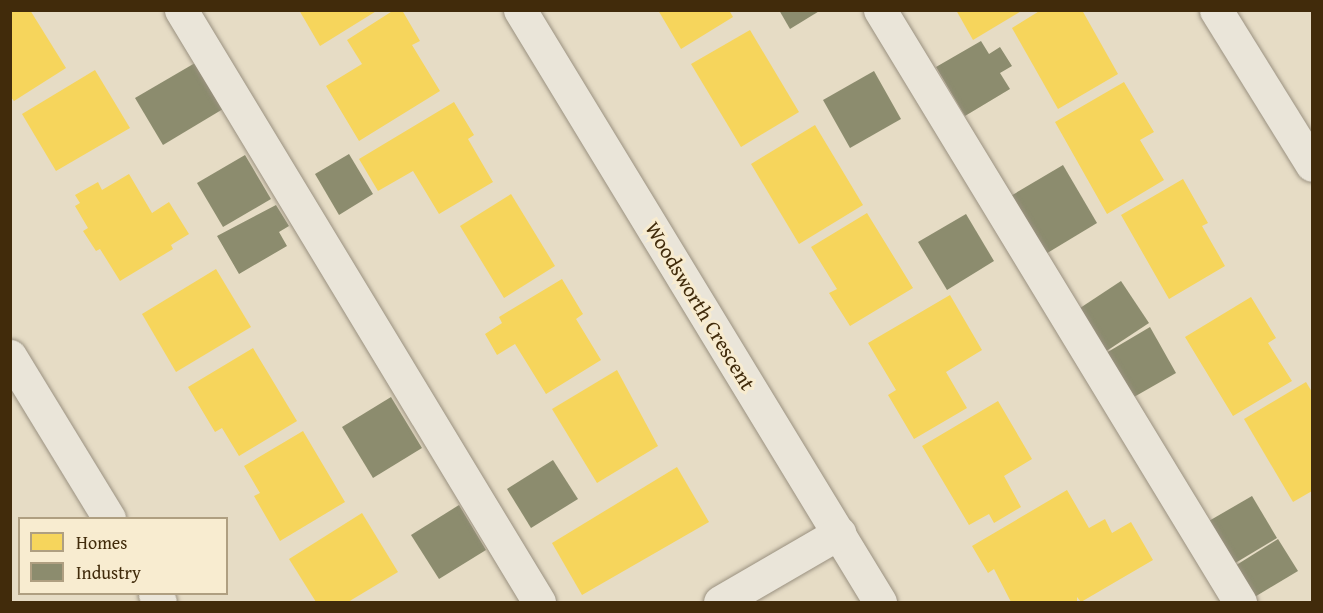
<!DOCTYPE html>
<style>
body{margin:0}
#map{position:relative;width:1323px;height:613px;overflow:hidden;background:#e6dcc5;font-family:"Gentium Book Plus",serif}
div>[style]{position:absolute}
.homes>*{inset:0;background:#f6d55c}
.industry>*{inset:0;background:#8c8c6e}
.roads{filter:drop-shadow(0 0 2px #9a9180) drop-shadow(0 0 2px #9a9180)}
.minor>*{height:33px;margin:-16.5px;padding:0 16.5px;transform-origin:16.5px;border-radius:16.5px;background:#eae5d9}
span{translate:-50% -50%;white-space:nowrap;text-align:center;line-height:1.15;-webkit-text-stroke:6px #f8ecd0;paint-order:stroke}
.street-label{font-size:21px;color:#412b0b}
.frame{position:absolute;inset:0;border:12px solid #412b0b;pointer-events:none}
.legend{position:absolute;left:18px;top:517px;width:210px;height:78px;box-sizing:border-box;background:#f8ecd0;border:2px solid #af9f81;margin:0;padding:8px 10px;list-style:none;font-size:18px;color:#412b0b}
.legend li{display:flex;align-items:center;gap:12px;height:30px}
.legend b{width:30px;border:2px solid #af9f81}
</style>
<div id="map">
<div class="homes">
<i style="clip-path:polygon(10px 10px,30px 10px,66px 68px,14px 101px,10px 96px)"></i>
<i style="clip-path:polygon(299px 10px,378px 10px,320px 46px)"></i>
<i style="clip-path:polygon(394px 10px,402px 10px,420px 41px,412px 45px,440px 91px,359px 141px,326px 86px,362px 64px,347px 40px)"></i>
<i style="clip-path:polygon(658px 10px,729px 10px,733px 17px,681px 49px)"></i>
<i style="clip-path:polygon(956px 10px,1023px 10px,973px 40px)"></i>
<i style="clip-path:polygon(1041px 10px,1082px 10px,1118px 74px,1058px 109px,1012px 28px)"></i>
<i style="clip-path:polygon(750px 30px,799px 112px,741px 147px,691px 64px)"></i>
<i style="clip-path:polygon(95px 70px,130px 128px,56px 171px,22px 114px)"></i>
<i style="clip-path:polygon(1124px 82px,1154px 132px,1140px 140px,1164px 180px,1107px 214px,1055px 122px)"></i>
<i style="clip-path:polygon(454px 102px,474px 135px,468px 139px,493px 182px,439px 214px,413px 171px,378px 191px,359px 159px)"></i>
<i style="clip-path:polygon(815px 125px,863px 205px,799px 244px,751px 164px)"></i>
<i style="clip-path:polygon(129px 174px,152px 213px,169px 202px,189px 234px,171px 245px,173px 249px,120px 281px,100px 249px,96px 251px,83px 231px,88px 228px,75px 206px,80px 203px,75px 195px,98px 182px,102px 190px)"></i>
<i style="clip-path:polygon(1183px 179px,1208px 223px,1202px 226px,1225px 266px,1169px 299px,1121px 215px)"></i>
<i style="clip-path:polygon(511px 194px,555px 266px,504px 298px,460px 226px)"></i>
<i style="clip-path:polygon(867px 213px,913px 288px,850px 326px,829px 293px,837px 289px,811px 247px)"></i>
<i style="clip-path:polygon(216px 269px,251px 327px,176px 372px,142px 314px)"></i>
<i style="clip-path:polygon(562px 279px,583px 314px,576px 319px,601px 360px,546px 394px,515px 344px,497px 355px,485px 334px,502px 323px,499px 317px)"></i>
<i style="clip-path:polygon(950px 295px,982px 350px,946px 372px,967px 408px,914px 439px,888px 395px,896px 390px,868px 343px)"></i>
<i style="clip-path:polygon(1251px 297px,1276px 338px,1268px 343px,1292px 381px,1233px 416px,1185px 337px)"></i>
<i style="clip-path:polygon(253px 348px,297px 421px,239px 456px,222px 428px,215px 432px,188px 387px)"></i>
<i style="clip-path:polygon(617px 370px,658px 446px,597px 483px,552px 409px)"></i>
<i style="clip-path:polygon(1306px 382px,1312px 392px,1312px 491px,1293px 502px,1244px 419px)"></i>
<i style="clip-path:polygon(998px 401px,1032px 459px,1004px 476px,1021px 507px,994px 523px,989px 514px,969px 525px,922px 446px)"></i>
<i style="clip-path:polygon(303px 431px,345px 502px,280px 541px,254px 496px,260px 493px,244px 466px)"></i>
<i style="clip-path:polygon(677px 467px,709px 522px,582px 595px,552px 543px)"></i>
<i style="clip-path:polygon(1067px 490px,1089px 528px,1105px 519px,1112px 533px,1131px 522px,1153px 560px,1081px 602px,1077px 597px,1077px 602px,1011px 602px,994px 569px,988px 573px,972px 546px)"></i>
<i style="clip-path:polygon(362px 513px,398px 572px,348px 602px,316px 602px,289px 559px)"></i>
</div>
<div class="industry">
<i style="clip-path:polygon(779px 10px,821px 10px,790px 29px)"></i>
<i style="clip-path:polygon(981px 41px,989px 54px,1000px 47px,1012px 66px,1000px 73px,1010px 89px,965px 116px,936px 67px)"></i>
<i style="clip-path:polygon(195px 63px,223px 109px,163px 145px,135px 98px)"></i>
<i style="clip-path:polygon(874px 71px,901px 119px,850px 148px,823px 100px)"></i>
<i style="clip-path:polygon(349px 154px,373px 194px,339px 215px,315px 174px)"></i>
<i style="clip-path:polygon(245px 155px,271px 199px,223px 227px,197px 183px)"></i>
<i style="clip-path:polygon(1063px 165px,1097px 223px,1044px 255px,1009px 197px)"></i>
<i style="clip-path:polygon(276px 205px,289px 226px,279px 232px,287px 246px,239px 274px,217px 236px)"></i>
<i style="clip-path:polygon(966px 214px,994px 261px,947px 290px,918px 242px)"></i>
<i style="clip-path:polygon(1121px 281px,1149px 323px,1102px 354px,1074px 312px)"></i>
<i style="clip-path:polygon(1150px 327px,1176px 373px,1127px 401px,1101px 356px)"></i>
<i style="clip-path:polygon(391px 397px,422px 448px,373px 478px,342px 427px)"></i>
<i style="clip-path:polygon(553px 460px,578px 499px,531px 528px,507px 489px)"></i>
<i style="clip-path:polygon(1252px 496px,1277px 538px,1227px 568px,1202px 525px)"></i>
<i style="clip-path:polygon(459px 505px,486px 550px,439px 579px,411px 535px)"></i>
<i style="clip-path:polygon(1278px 539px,1298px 571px,1248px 601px,1230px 569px)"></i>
</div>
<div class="roads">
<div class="minor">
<i style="left:181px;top:10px;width:692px;rotate:58.84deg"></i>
<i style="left:520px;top:10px;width:693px;rotate:58.7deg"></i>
<i style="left:880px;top:10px;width:693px;rotate:58.7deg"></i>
<i style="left:1216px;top:10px;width:182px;rotate:58.2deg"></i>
<i style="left:10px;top:356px;width:190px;rotate:58.6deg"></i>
<i style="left:155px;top:594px;width:9px;rotate:58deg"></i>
<i style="left:720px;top:602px;width:138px;rotate:-30.1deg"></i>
</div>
</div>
<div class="street-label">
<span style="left:700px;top:306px;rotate:59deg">Woodsworth Crescent</span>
</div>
<div class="frame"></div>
<ul class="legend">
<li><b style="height:16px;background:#f6d55c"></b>Homes</li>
<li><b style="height:16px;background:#8c8c6e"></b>Industry</li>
</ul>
</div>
